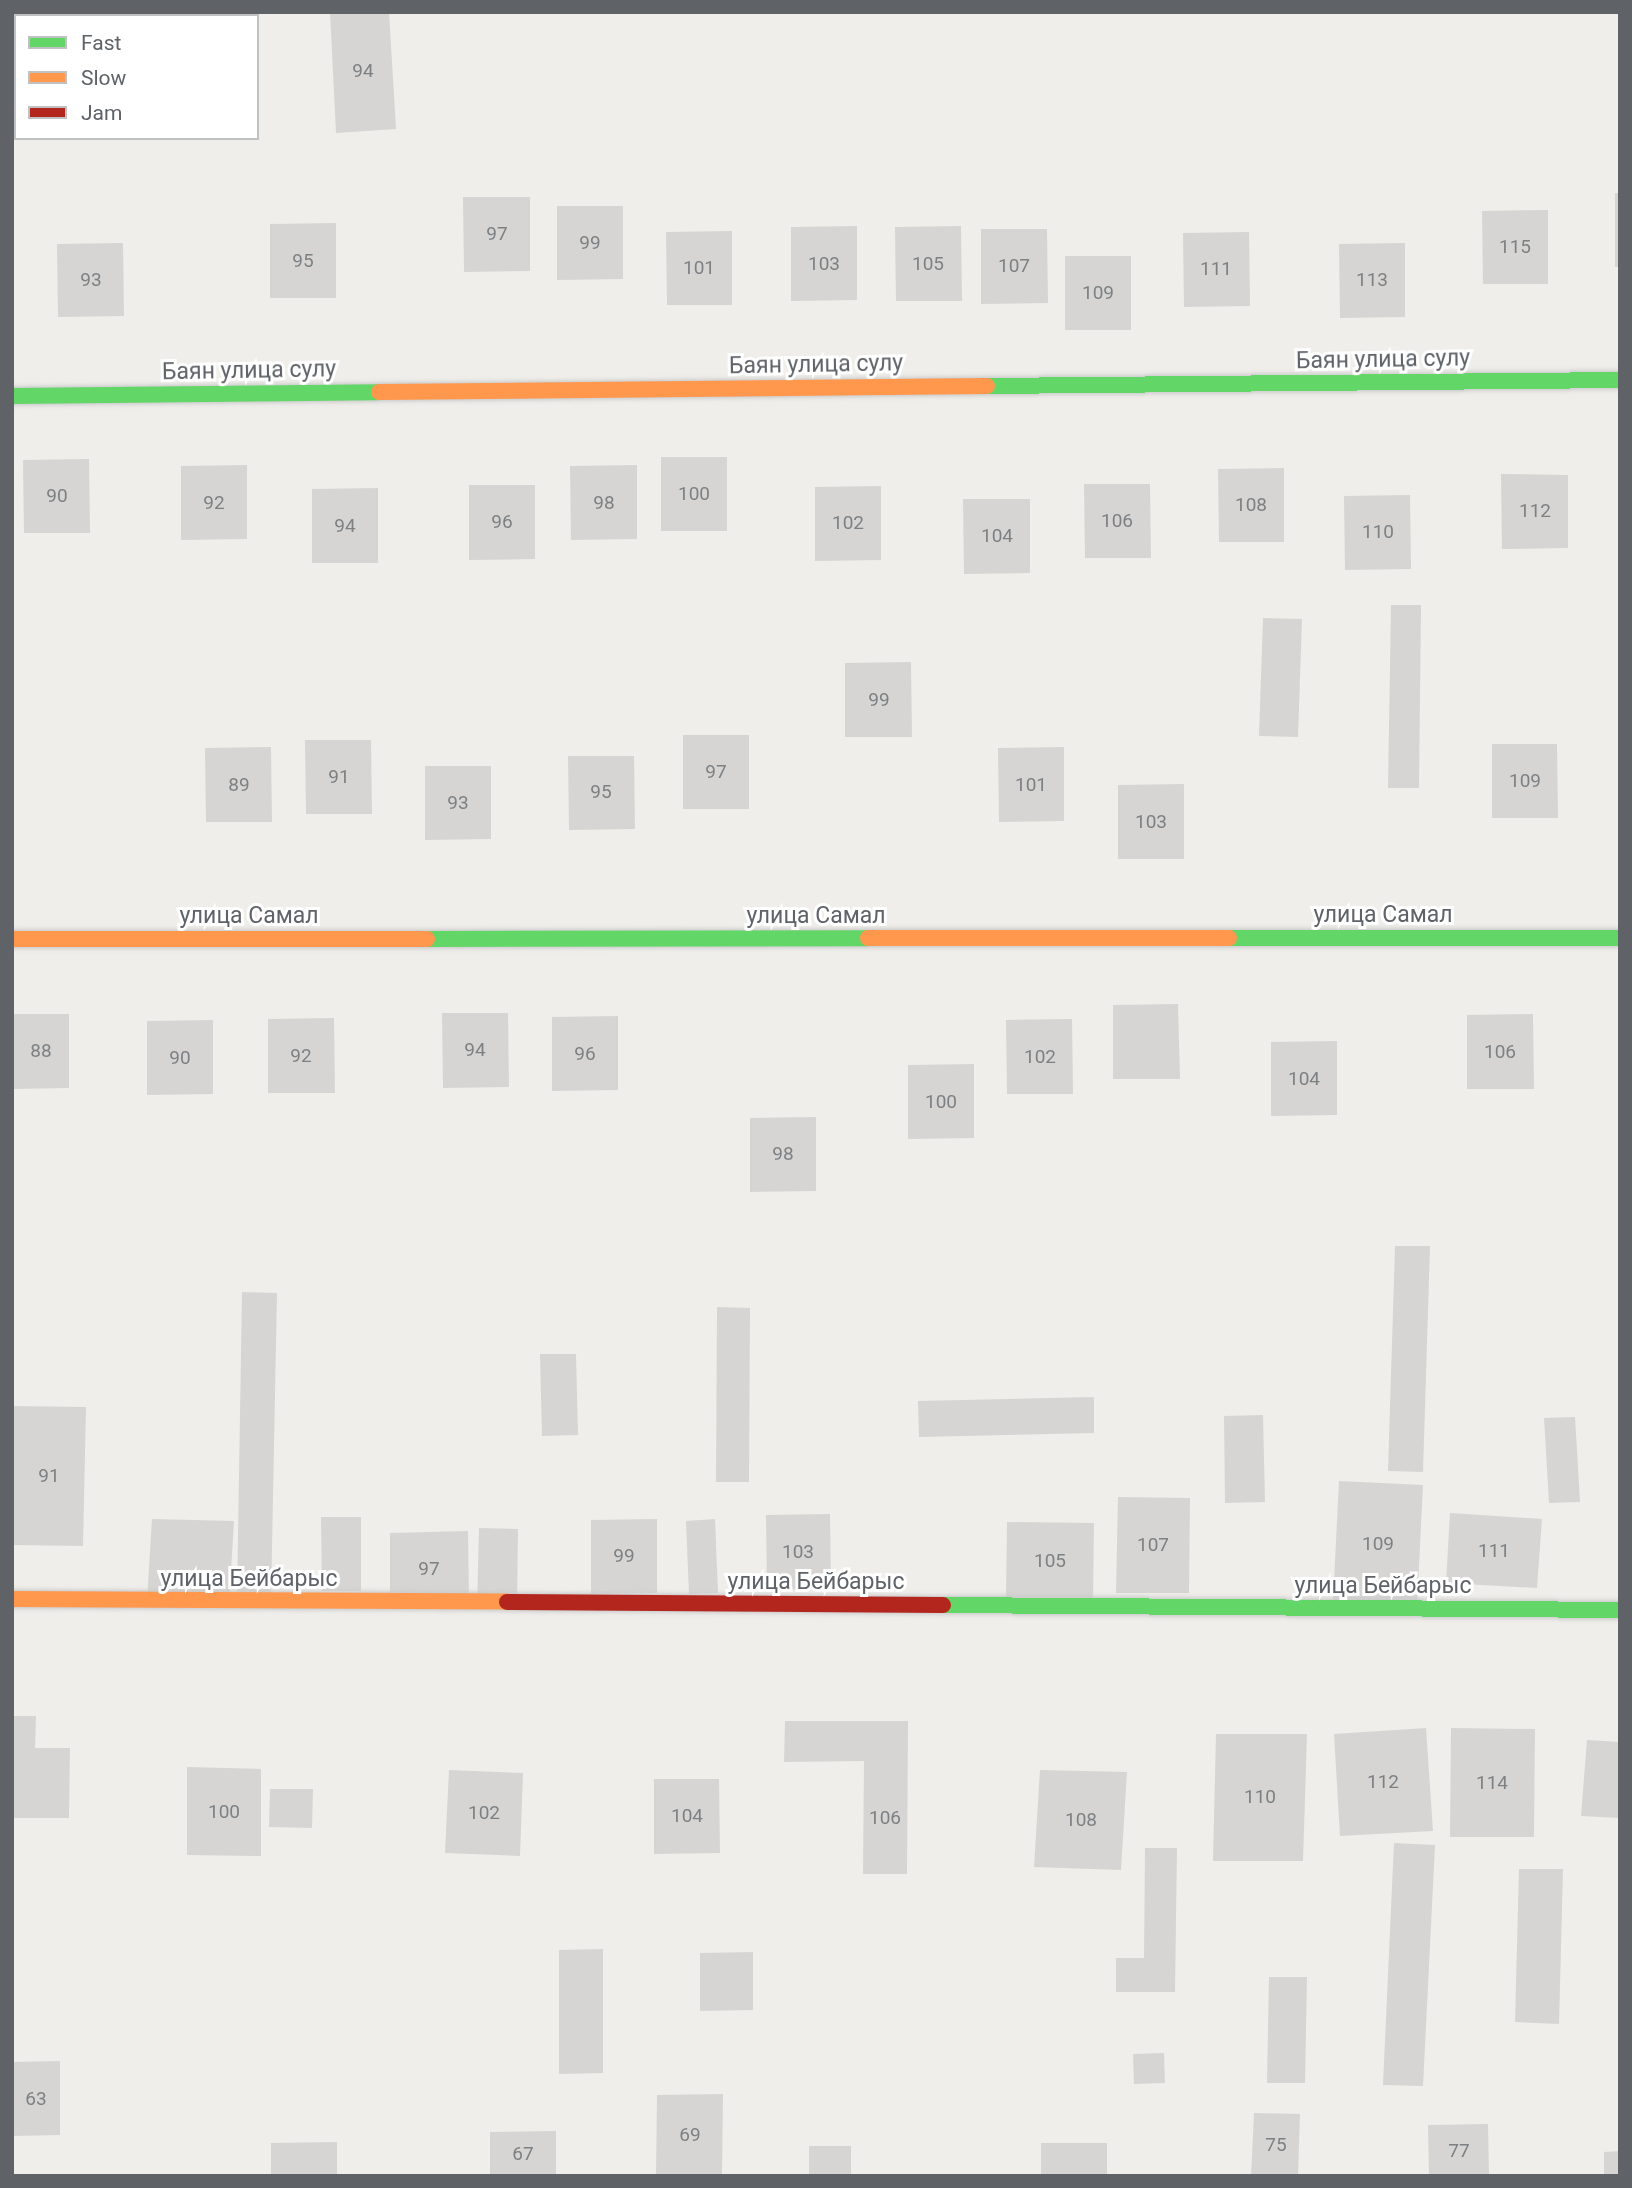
<!DOCTYPE html>
<meta charset="utf-8">
<style>
body{margin:0}
#map{position:relative;width:1632px;height:2188px;overflow:hidden;background:#efeeea;font-family:Roboto,sans-serif}
div>[style]{position:absolute}
.building>*{inset:0;background:#d6d5d3}
.roads{filter:drop-shadow(0 0 2px #cacacb) drop-shadow(0 0 2px #cacacb)}
.fast>*{height:16px;margin:-8px;padding:0 8px;transform-origin:8px;border-radius:8px;background:#63d668}
.slow>*{height:16px;margin:-8px;padding:0 8px;transform-origin:8px;border-radius:8px;background:#ff974d}
.jam>*{height:16px;margin:-8px;padding:0 8px;transform-origin:8px;border-radius:8px;background:#b3261e}
span{translate:-50% -50%;white-space:nowrap;text-align:center;line-height:1.15;-webkit-text-stroke:6px #fff;paint-order:stroke}
.number-label{font-size:19px;color:#7e8184}
.number-label span{-webkit-text-stroke-width:0}
.street-label{font-size:23px;color:#5f6368}
.frame{position:absolute;inset:0;border:14px solid #5f6368;pointer-events:none}
.legend{position:absolute;left:14px;top:14px;width:245px;height:126px;box-sizing:border-box;background:#fff;border:2px solid #bfc1c3;margin:0;padding:9px 12px;list-style:none;font-size:21px;color:#5f6368}
.legend li{display:flex;align-items:center;gap:14px;height:35px}
.legend b{width:35px;border:2px solid #bfc1c3}
</style>
<div id="map">
<div class="building">
<i style="clip-path:polygon(155px 12px,227px 12px,227px 16px,155px 16px)"></i>
<i style="clip-path:polygon(330px 12px,389px 12px,396px 129px,336px 133px)"></i>
<i style="clip-path:polygon(1615px 193px,1620px 193px,1620px 267px,1615px 267px)"></i>
<i style="clip-path:polygon(463px 197px,530px 197px,530px 271px,464px 272px)"></i>
<i style="clip-path:polygon(557px 206px,623px 206px,623px 279px,557px 280px)"></i>
<i style="clip-path:polygon(1548px 210px,1548px 284px,1483px 284px,1482px 211px)"></i>
<i style="clip-path:polygon(336px 223px,336px 298px,270px 298px,270px 224px)"></i>
<i style="clip-path:polygon(857px 226px,857px 300px,791px 301px,791px 227px)"></i>
<i style="clip-path:polygon(961px 226px,962px 301px,896px 301px,895px 227px)"></i>
<i style="clip-path:polygon(981px 229px,1047px 229px,1048px 303px,981px 304px)"></i>
<i style="clip-path:polygon(732px 231px,732px 305px,667px 305px,666px 232px)"></i>
<i style="clip-path:polygon(1249px 232px,1250px 306px,1184px 307px,1183px 233px)"></i>
<i style="clip-path:polygon(123px 243px,124px 316px,58px 317px,57px 244px)"></i>
<i style="clip-path:polygon(1405px 243px,1405px 317px,1340px 318px,1339px 244px)"></i>
<i style="clip-path:polygon(1065px 256px,1131px 256px,1131px 330px,1065px 330px)"></i>
<i style="clip-path:polygon(661px 457px,727px 457px,727px 531px,661px 531px)"></i>
<i style="clip-path:polygon(89px 459px,90px 533px,24px 533px,23px 460px)"></i>
<i style="clip-path:polygon(247px 465px,247px 539px,181px 540px,181px 466px)"></i>
<i style="clip-path:polygon(637px 465px,637px 539px,571px 540px,570px 466px)"></i>
<i style="clip-path:polygon(1284px 468px,1284px 542px,1219px 542px,1218px 469px)"></i>
<i style="clip-path:polygon(1501px 474px,1568px 475px,1568px 548px,1502px 549px)"></i>
<i style="clip-path:polygon(1084px 484px,1150px 484px,1151px 558px,1085px 558px)"></i>
<i style="clip-path:polygon(469px 485px,535px 485px,535px 559px,469px 560px)"></i>
<i style="clip-path:polygon(881px 486px,881px 560px,815px 561px,815px 487px)"></i>
<i style="clip-path:polygon(378px 488px,378px 563px,312px 563px,312px 489px)"></i>
<i style="clip-path:polygon(1410px 495px,1411px 569px,1345px 570px,1344px 496px)"></i>
<i style="clip-path:polygon(963px 499px,1030px 499px,1030px 573px,964px 574px)"></i>
<i style="clip-path:polygon(1391px 605px,1421px 605px,1419px 788px,1388px 788px)"></i>
<i style="clip-path:polygon(1263px 618px,1302px 619px,1298px 737px,1259px 736px)"></i>
<i style="clip-path:polygon(911px 662px,912px 737px,845px 737px,845px 663px)"></i>
<i style="clip-path:polygon(683px 735px,749px 735px,749px 809px,683px 809px)"></i>
<i style="clip-path:polygon(305px 740px,371px 740px,372px 814px,306px 814px)"></i>
<i style="clip-path:polygon(1492px 744px,1557px 744px,1558px 818px,1492px 818px)"></i>
<i style="clip-path:polygon(271px 747px,272px 822px,206px 822px,205px 748px)"></i>
<i style="clip-path:polygon(1064px 747px,1064px 821px,999px 822px,998px 748px)"></i>
<i style="clip-path:polygon(568px 756px,634px 756px,635px 829px,569px 830px)"></i>
<i style="clip-path:polygon(425px 766px,491px 766px,491px 839px,425px 840px)"></i>
<i style="clip-path:polygon(1184px 784px,1184px 859px,1118px 859px,1118px 785px)"></i>
<i style="clip-path:polygon(1178px 1004px,1180px 1079px,1113px 1079px,1113px 1005px)"></i>
<i style="clip-path:polygon(442px 1013px,508px 1013px,509px 1087px,443px 1088px)"></i>
<i style="clip-path:polygon(12px 1014px,69px 1014px,69px 1088px,12px 1089px)"></i>
<i style="clip-path:polygon(1533px 1014px,1534px 1089px,1467px 1089px,1467px 1015px)"></i>
<i style="clip-path:polygon(618px 1016px,618px 1090px,552px 1091px,552px 1017px)"></i>
<i style="clip-path:polygon(334px 1018px,335px 1093px,268px 1093px,268px 1019px)"></i>
<i style="clip-path:polygon(1072px 1019px,1073px 1094px,1007px 1094px,1006px 1020px)"></i>
<i style="clip-path:polygon(213px 1020px,213px 1094px,147px 1095px,147px 1021px)"></i>
<i style="clip-path:polygon(1337px 1041px,1337px 1115px,1271px 1116px,1271px 1042px)"></i>
<i style="clip-path:polygon(974px 1064px,974px 1138px,908px 1139px,908px 1065px)"></i>
<i style="clip-path:polygon(816px 1117px,816px 1191px,750px 1192px,750px 1118px)"></i>
<i style="clip-path:polygon(1395px 1246px,1430px 1246px,1423px 1472px,1388px 1471px)"></i>
<i style="clip-path:polygon(242px 1292px,277px 1293px,271px 1599px,237px 1599px)"></i>
<i style="clip-path:polygon(717px 1307px,750px 1308px,749px 1482px,716px 1482px)"></i>
<i style="clip-path:polygon(540px 1354px,576px 1354px,578px 1435px,542px 1436px)"></i>
<i style="clip-path:polygon(1094px 1397px,1094px 1433px,919px 1437px,918px 1401px)"></i>
<i style="clip-path:polygon(12px 1406px,86px 1407px,83px 1546px,12px 1545px)"></i>
<i style="clip-path:polygon(1263px 1415px,1265px 1502px,1225px 1503px,1224px 1416px)"></i>
<i style="clip-path:polygon(1575px 1417px,1580px 1502px,1549px 1503px,1544px 1418px)"></i>
<i style="clip-path:polygon(1339px 1481px,1423px 1485px,1417px 1606px,1333px 1602px)"></i>
<i style="clip-path:polygon(1118px 1497px,1190px 1498px,1189px 1593px,1116px 1593px)"></i>
<i style="clip-path:polygon(1450px 1513px,1542px 1519px,1537px 1588px,1446px 1583px)"></i>
<i style="clip-path:polygon(830px 1514px,831px 1589px,767px 1590px,766px 1515px)"></i>
<i style="clip-path:polygon(321px 1517px,361px 1517px,361px 1591px,322px 1591px)"></i>
<i style="clip-path:polygon(152px 1519px,234px 1521px,229px 1604px,147px 1601px)"></i>
<i style="clip-path:polygon(657px 1519px,657px 1593px,591px 1594px,591px 1520px)"></i>
<i style="clip-path:polygon(715px 1519px,718px 1593px,689px 1594px,686px 1521px)"></i>
<i style="clip-path:polygon(1007px 1522px,1094px 1523px,1093px 1600px,1006px 1599px)"></i>
<i style="clip-path:polygon(479px 1528px,518px 1529px,517px 1608px,477px 1608px)"></i>
<i style="clip-path:polygon(468px 1531px,469px 1605px,390px 1605px,390px 1533px)"></i>
<i style="clip-path:polygon(12px 1716px,36px 1716px,35px 1748px,70px 1748px,69px 1818px,12px 1818px)"></i>
<i style="clip-path:polygon(785px 1721px,908px 1721px,907px 1874px,863px 1874px,864px 1761px,784px 1762px)"></i>
<i style="clip-path:polygon(1426px 1728px,1433px 1831px,1340px 1836px,1334px 1734px)"></i>
<i style="clip-path:polygon(1451px 1728px,1535px 1729px,1534px 1837px,1450px 1837px)"></i>
<i style="clip-path:polygon(1216px 1734px,1307px 1734px,1303px 1861px,1213px 1861px)"></i>
<i style="clip-path:polygon(1587px 1740px,1620px 1742px,1620px 1818px,1581px 1816px)"></i>
<i style="clip-path:polygon(187px 1767px,261px 1769px,261px 1856px,187px 1855px)"></i>
<i style="clip-path:polygon(449px 1770px,523px 1773px,520px 1856px,445px 1853px)"></i>
<i style="clip-path:polygon(1040px 1770px,1127px 1772px,1121px 1870px,1034px 1867px)"></i>
<i style="clip-path:polygon(654px 1779px,719px 1779px,720px 1853px,654px 1854px)"></i>
<i style="clip-path:polygon(270px 1789px,313px 1789px,312px 1828px,269px 1827px)"></i>
<i style="clip-path:polygon(1394px 1843px,1435px 1845px,1423px 2086px,1383px 2085px)"></i>
<i style="clip-path:polygon(1145px 1848px,1177px 1848px,1175px 1992px,1116px 1992px,1116px 1958px,1144px 1958px)"></i>
<i style="clip-path:polygon(1519px 1869px,1563px 1869px,1559px 2024px,1515px 2022px)"></i>
<i style="clip-path:polygon(603px 1949px,603px 2073px,559px 2074px,559px 1950px)"></i>
<i style="clip-path:polygon(753px 1952px,753px 2010px,700px 2011px,700px 1953px)"></i>
<i style="clip-path:polygon(1269px 1977px,1307px 1977px,1305px 2083px,1267px 2083px)"></i>
<i style="clip-path:polygon(1164px 2053px,1165px 2083px,1134px 2084px,1133px 2054px)"></i>
<i style="clip-path:polygon(60px 2061px,60px 2135px,12px 2136px,12px 2062px)"></i>
<i style="clip-path:polygon(723px 2094px,722px 2176px,656px 2176px,657px 2095px)"></i>
<i style="clip-path:polygon(1254px 2113px,1300px 2114px,1298px 2176px,1251px 2176px)"></i>
<i style="clip-path:polygon(1488px 2124px,1489px 2176px,1429px 2176px,1428px 2125px)"></i>
<i style="clip-path:polygon(556px 2131px,556px 2176px,490px 2176px,490px 2132px)"></i>
<i style="clip-path:polygon(337px 2142px,337px 2176px,271px 2176px,271px 2143px)"></i>
<i style="clip-path:polygon(1041px 2143px,1107px 2143px,1107px 2176px,1041px 2176px)"></i>
<i style="clip-path:polygon(809px 2146px,851px 2146px,851px 2176px,809px 2176px)"></i>
<i style="clip-path:polygon(1620px 2151px,1620px 2176px,1604px 2176px,1604px 2152px)"></i>
</div>
<div class="roads">
<div class="fast">
<i style="left:987px;top:386px;width:633px;rotate:-0.54deg"></i>
<i style="left:12px;top:396px;width:367px;rotate:-0.6deg"></i>
<i style="left:1229px;top:938px;width:391px"></i>
<i style="left:427px;top:939px;width:441px;rotate:-0.1deg"></i>
<i style="left:943px;top:1605px;width:677px;rotate:0.42deg"></i>
</div>
<div class="slow">
<i style="left:379px;top:392px;width:608px;rotate:-0.57deg"></i>
<i style="left:868px;top:938px;width:361px"></i>
<i style="left:12px;top:939px;width:415px"></i>
<i style="left:12px;top:1599px;width:495px;rotate:0.3deg"></i>
</div>
<div class="jam">
<i style="left:507px;top:1602px;width:436px;rotate:0.4deg"></i>
</div>
</div>
<div class="number-label">
<span style="left:363px;top:71px">94</span>
<span style="left:497px;top:234px">97</span>
<span style="left:590px;top:243px">99</span>
<span style="left:1515px;top:247px">115</span>
<span style="left:303px;top:261px">95</span>
<span style="left:824px;top:264px">103</span>
<span style="left:928px;top:264px">105</span>
<span style="left:1014px;top:266px">107</span>
<span style="left:699px;top:268px">101</span>
<span style="left:1216px;top:269px">111</span>
<span style="left:91px;top:280px">93</span>
<span style="left:1372px;top:280px">113</span>
<span style="left:1098px;top:293px">109</span>
<span style="left:694px;top:494px">100</span>
<span style="left:57px;top:496px">90</span>
<span style="left:214px;top:503px">92</span>
<span style="left:604px;top:503px">98</span>
<span style="left:1251px;top:505px">108</span>
<span style="left:1535px;top:511px">112</span>
<span style="left:1117px;top:521px">106</span>
<span style="left:502px;top:522px">96</span>
<span style="left:848px;top:523px">102</span>
<span style="left:345px;top:526px">94</span>
<span style="left:1378px;top:532px">110</span>
<span style="left:997px;top:536px">104</span>
<span style="left:879px;top:700px">99</span>
<span style="left:716px;top:772px">97</span>
<span style="left:339px;top:777px">91</span>
<span style="left:1525px;top:781px">109</span>
<span style="left:239px;top:785px">89</span>
<span style="left:1031px;top:785px">101</span>
<span style="left:601px;top:792px">95</span>
<span style="left:458px;top:803px">93</span>
<span style="left:1151px;top:822px">103</span>
<span style="left:475px;top:1050px">94</span>
<span style="left:41px;top:1051px">88</span>
<span style="left:1500px;top:1052px">106</span>
<span style="left:585px;top:1054px">96</span>
<span style="left:301px;top:1056px">92</span>
<span style="left:1040px;top:1057px">102</span>
<span style="left:180px;top:1058px">90</span>
<span style="left:1304px;top:1079px">104</span>
<span style="left:941px;top:1102px">100</span>
<span style="left:783px;top:1154px">98</span>
<span style="left:49px;top:1476px">91</span>
<span style="left:1378px;top:1544px">109</span>
<span style="left:1153px;top:1545px">107</span>
<span style="left:1494px;top:1551px">111</span>
<span style="left:798px;top:1552px">103</span>
<span style="left:624px;top:1556px">99</span>
<span style="left:1050px;top:1561px">105</span>
<span style="left:429px;top:1569px">97</span>
<span style="left:1383px;top:1782px">112</span>
<span style="left:1492px;top:1783px">114</span>
<span style="left:1260px;top:1797px">110</span>
<span style="left:224px;top:1812px">100</span>
<span style="left:484px;top:1813px">102</span>
<span style="left:687px;top:1816px">104</span>
<span style="left:885px;top:1818px">106</span>
<span style="left:1081px;top:1820px">108</span>
<span style="left:36px;top:2099px">63</span>
<span style="left:690px;top:2135px">69</span>
<span style="left:1276px;top:2145px">75</span>
<span style="left:1459px;top:2151px">77</span>
<span style="left:523px;top:2154px">67</span>
</div>
<div class="street-label">
<span style="left:1383px;top:360px;rotate:-1deg">Баян улица сулу</span>
<span style="left:816px;top:365px;rotate:-1deg">Баян улица сулу</span>
<span style="left:249px;top:371px;rotate:-1deg">Баян улица сулу</span>
<span style="left:1383px;top:915px">улица Самал</span>
<span style="left:249px;top:916px">улица Самал</span>
<span style="left:816px;top:916px">улица Самал</span>
<span style="left:249px;top:1579px">улица Бейбарыс</span>
<span style="left:816px;top:1582px">улица Бейбарыс</span>
<span style="left:1383px;top:1586px">улица Бейбарыс</span>
</div>
<div class="frame"></div>
<ul class="legend">
<li><b style="height:9px;background:#63d668"></b>Fast</li>
<li><b style="height:9px;background:#ff974d"></b>Slow</li>
<li><b style="height:9px;background:#b3261e"></b>Jam</li>
</ul>
</div>
